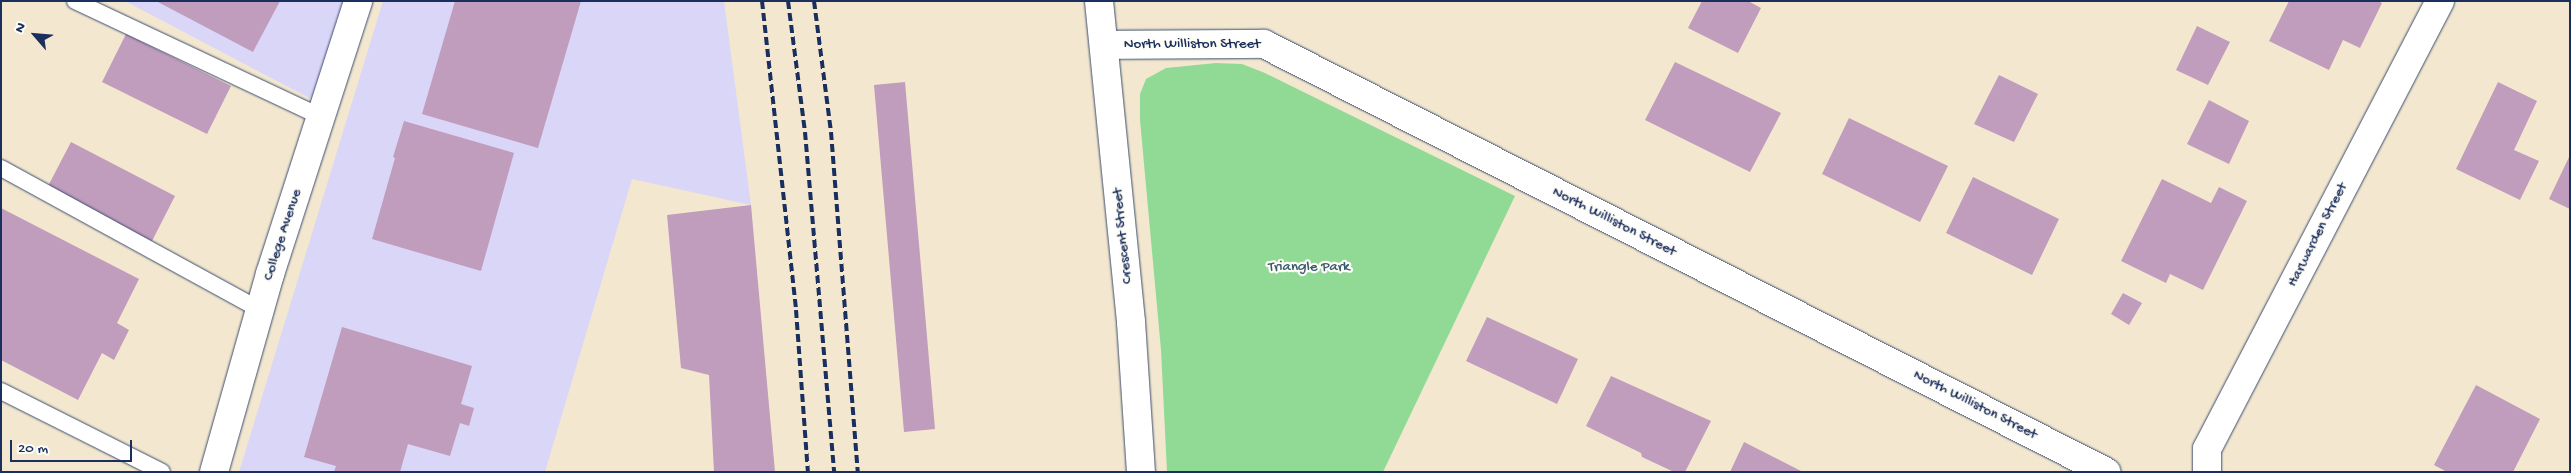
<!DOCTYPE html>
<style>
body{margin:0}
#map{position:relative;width:2571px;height:473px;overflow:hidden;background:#f3e8cf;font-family:"Gochi Hand",sans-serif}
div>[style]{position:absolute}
.built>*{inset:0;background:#dad6f7}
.green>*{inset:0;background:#90da96}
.building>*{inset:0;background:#c09cbd}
.roads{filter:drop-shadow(0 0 1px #3b4b6f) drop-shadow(0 0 1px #3b4b6f)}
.lane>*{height:16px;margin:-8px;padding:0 8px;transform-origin:8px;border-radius:8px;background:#fff}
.street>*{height:28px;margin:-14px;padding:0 14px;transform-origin:14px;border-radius:14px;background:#fff}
.secondary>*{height:28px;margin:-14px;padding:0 14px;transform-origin:14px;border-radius:14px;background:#fff}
.rail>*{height:4px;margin-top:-2px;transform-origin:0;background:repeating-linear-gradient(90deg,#1b2f5e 0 8px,transparent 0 12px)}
span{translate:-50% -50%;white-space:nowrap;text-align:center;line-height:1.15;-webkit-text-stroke:4.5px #fdfcf7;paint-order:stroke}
.street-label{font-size:15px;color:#1b2f5e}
.park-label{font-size:15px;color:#385a6c}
.frame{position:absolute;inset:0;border:2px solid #1b2f5e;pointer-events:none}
.north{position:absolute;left:10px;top:10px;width:50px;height:50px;-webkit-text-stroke:4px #fdfcf7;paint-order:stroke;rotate:297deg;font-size:14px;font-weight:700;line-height:20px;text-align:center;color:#1b2f5e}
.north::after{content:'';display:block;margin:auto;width:18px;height:22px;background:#1b2f5e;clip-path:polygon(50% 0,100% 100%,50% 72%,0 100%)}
.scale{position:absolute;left:10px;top:440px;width:122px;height:22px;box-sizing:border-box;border:2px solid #1b2f5e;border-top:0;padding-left:6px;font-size:15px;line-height:18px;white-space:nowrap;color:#1b2f5e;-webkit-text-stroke:4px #fdfcf7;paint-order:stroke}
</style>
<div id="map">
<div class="built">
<i style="clip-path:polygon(125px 1px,344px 1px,315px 101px)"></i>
<i style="clip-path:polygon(383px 1px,724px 1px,751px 205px,632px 179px,545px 472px,239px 472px)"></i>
</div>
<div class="green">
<i style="clip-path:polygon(1216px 63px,1242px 64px,1265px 73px,1515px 196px,1383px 472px,1167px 472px,1161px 350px,1140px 120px,1140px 94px,1146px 79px,1166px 68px)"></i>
</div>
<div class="building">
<i style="clip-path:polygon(156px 1px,280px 1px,253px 52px)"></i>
<i style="clip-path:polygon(455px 1px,581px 1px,538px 148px,422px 114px)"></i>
<i style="clip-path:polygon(1702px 1px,1748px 1px,1761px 8px,1738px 53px,1688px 28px)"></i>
<i style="clip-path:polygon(2289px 1px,2377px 1px,2382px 3px,2360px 48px,2343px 40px,2329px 70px,2269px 41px)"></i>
<i style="clip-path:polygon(2197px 26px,2230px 42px,2208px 85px,2176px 70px)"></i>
<i style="clip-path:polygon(126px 34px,231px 86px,207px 134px,102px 82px)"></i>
<i style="clip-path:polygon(1675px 62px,1781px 113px,1750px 172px,1645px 120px)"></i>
<i style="clip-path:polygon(1999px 75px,2038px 94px,2014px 142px,1974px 124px)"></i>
<i style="clip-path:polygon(905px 82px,935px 429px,904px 432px,874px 85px)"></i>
<i style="clip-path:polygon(2498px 82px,2537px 101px,2514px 150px,2539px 161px,2520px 200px,2456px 169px)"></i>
<i style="clip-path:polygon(2209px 100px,2249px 121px,2229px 164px,2187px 144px)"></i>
<i style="clip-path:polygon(1849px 118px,1948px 166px,1920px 222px,1822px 174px)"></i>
<i style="clip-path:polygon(404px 121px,514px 153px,481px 271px,372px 239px,395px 158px,393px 157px)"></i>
<i style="clip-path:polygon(71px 142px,175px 196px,151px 243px,47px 188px)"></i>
<i style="clip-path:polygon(2570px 155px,2570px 209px,2549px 199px)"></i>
<i style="clip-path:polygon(1973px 177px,2059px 219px,2032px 275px,1946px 233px)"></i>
<i style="clip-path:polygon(2162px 179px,2211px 203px,2219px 187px,2247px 201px,2203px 290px,2170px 274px,2166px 283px,2121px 261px)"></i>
<i style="clip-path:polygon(751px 205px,775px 472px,714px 472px,709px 375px,681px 368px,667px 215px)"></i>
<i style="clip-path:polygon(1px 208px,139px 279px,117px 323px,129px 330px,114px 360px,102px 353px,78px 400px,1px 360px)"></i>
<i style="clip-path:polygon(2123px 293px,2142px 303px,2129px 325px,2111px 314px)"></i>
<i style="clip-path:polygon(1487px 317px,1578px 359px,1557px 404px,1466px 361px)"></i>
<i style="clip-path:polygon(342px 327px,472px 366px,461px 404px,474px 408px,469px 426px,460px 423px,450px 456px,408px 444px,400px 472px,334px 472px,336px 466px,304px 457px)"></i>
<i style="clip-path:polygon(1611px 376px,1711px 421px,1685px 472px,1674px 472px,1642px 457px,1641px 453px,1586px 426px)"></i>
<i style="clip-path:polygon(2476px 385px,2540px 419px,2513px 472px,2447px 472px,2434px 465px)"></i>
<i style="clip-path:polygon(1744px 442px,1803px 472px,1730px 472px)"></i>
</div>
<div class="roads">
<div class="lane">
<i style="left:75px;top:1px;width:272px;rotate:25.2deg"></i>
<i style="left:1px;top:168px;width:295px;rotate:28.7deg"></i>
<i style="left:1px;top:391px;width:180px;rotate:26.7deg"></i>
</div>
<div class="street">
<i style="left:1099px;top:1px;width:323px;rotate:84.3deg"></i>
<i style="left:1131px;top:322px;width:150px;rotate:86.2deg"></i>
<i style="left:1105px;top:45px;width:159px;rotate:-0.4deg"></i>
<i style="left:1264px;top:44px;width:945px;rotate:26.94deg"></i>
<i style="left:2207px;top:472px;width:23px;rotate:-90deg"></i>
<i style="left:2207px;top:449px;width:505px;rotate:-62.52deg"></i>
</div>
<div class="secondary">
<i style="left:214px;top:472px;width:206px;rotate:-74.2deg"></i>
<i style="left:270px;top:274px;width:287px;rotate:-72.1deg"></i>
</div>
</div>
<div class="rail">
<i style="left:762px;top:1px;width:311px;rotate:83.7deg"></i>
<i style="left:796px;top:310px;width:162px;rotate:85.8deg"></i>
<i style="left:788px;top:1px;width:132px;rotate:82.6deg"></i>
<i style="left:805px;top:132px;width:341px;rotate:85.1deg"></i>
<i style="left:814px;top:1px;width:132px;rotate:82.6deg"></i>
<i style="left:831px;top:132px;width:341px;rotate:85.5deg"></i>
</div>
<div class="street-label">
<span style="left:1192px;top:45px">North Williston Street</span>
<span style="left:1614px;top:222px;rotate:27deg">North Williston Street</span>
<span style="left:283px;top:235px;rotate:-72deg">College Avenue</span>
<span style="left:2318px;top:235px;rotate:-63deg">Harwarden Street</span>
<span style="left:1123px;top:236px;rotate:-96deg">Crescent Street</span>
<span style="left:1975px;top:405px;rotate:27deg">North Williston Street</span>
</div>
<div class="park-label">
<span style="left:1309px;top:268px">Triangle Park</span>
</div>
<div class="frame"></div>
<div class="north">N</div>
<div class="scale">20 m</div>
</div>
